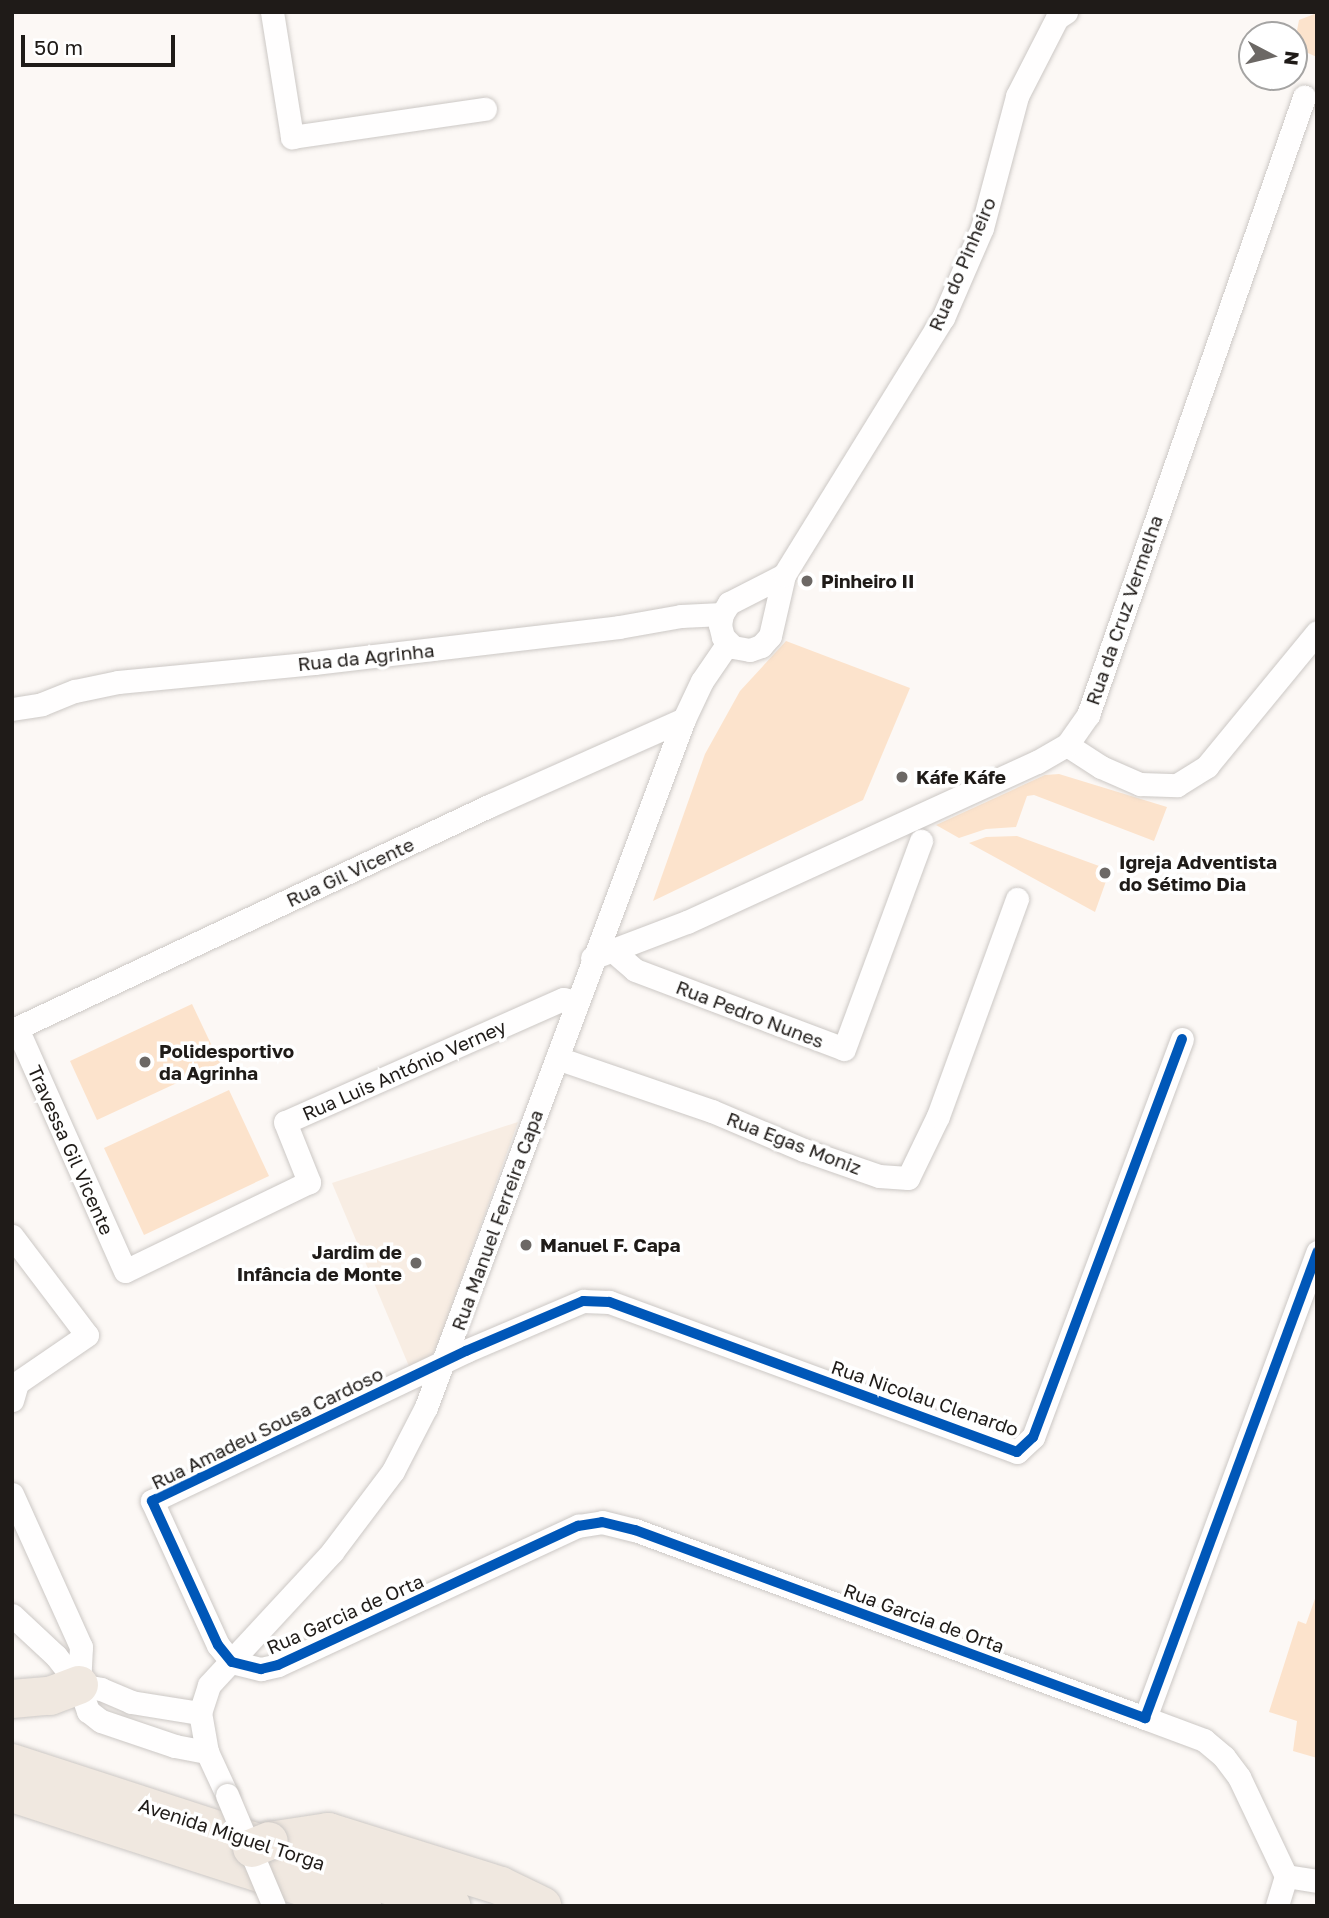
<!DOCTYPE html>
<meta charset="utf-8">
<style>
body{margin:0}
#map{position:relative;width:1329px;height:1918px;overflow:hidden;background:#fcf8f5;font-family:"Golos Text",sans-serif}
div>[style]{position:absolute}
.built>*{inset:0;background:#f8ede3}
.green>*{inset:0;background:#fce3cc}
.roads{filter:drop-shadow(0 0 2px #ccc8c5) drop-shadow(0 0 2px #ccc8c5)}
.minor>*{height:23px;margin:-11.5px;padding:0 11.5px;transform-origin:11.5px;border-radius:11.5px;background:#fffefe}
.trunk>*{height:38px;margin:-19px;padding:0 19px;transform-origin:19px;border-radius:19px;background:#f0e8e0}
.bridges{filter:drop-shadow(0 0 2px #ccc8c5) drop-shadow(0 0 2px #ccc8c5)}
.minor-bridge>*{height:23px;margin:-11.5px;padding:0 11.5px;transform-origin:11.5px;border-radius:11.5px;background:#fffefe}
.trunk-bridge>*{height:38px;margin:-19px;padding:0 19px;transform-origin:19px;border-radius:19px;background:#f0e8e0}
.cycleway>*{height:10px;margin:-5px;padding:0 5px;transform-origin:5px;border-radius:5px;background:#0057b8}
.dots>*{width:19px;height:19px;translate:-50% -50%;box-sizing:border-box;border:4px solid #fff;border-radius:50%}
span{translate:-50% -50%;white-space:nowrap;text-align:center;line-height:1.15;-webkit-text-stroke:7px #fff;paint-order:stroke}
.street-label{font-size:19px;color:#1f1b18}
.poi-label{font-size:19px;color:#1f1b18;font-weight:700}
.left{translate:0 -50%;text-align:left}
.right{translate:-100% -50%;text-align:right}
.frame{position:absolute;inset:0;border:14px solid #1f1b18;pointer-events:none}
.north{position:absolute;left:1238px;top:21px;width:70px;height:70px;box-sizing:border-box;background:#fff;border:2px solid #a5a4a3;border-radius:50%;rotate:97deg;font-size:19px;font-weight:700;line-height:28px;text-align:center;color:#1f1b18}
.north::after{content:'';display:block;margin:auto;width:24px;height:32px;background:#6c6865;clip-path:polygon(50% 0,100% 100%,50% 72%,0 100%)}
.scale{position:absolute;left:21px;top:35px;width:154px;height:32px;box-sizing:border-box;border:4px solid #1f1b18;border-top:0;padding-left:9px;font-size:21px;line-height:24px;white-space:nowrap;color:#1f1b18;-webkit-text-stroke:5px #fff;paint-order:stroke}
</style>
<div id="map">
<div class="built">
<i style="clip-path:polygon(518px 1122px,438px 1344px,432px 1355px,411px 1371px,332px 1183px)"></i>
</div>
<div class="green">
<i style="clip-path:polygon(1317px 13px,1317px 57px,1294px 47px,1299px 20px)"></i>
<i style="clip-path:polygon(786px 641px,910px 688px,863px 800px,653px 901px,705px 754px,740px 691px)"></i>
<i style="clip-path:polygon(1059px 774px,1167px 807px,1154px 841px,1034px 795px,1027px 796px,1016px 827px,986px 829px,959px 838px,936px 825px,1045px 775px)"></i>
<i style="clip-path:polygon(1017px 836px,1110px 870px,1095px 912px,969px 843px,986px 837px)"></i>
<i style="clip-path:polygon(192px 1004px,220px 1063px,97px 1120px,70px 1061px)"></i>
<i style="clip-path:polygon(229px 1090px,269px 1176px,144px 1235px,104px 1148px)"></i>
<i style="clip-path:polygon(1317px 1593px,1317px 1758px,1293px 1751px,1297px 1721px,1269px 1712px,1298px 1621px,1306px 1624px)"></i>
</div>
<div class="roads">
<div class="minor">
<i style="left:272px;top:12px;width:127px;rotate:80.9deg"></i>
<i style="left:292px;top:137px;width:195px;rotate:-8.3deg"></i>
<i style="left:784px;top:575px;width:62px;rotate:153deg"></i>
<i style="left:729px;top:603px;width:13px;rotate:122deg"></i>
<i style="left:722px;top:614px;width:11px;rotate:100deg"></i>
<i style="left:720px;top:625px;width:12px;rotate:76deg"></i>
<i style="left:723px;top:637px;width:14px;rotate:45deg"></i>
<i style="left:733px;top:647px;width:17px;rotate:10deg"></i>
<i style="left:750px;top:650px;width:12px;rotate:-20deg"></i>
<i style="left:761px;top:646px;width:13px;rotate:-48deg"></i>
<i style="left:770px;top:636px;width:63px;rotate:-77.1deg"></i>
<i style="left:784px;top:575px;width:302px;rotate:-58.3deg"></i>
<i style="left:943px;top:318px;width:98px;rotate:-66.6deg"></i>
<i style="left:982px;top:228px;width:137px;rotate:-75.1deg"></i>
<i style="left:1017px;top:96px;width:88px;rotate:-62.9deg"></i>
<i style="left:1057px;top:18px;width:11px;rotate:-34deg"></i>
<i style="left:12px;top:709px;width:30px;rotate:-9deg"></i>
<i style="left:42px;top:704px;width:35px;rotate:-22deg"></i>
<i style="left:75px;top:691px;width:44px;rotate:-11.8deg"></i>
<i style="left:118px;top:682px;width:197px;rotate:-5.5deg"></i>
<i style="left:314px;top:663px;width:307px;rotate:-6.7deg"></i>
<i style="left:619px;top:627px;width:63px;rotate:-10.1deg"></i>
<i style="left:681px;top:616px;width:41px;rotate:-2.8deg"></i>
<i style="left:1067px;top:745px;width:40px;rotate:32.9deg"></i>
<i style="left:1101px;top:767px;width:43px;rotate:23.6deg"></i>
<i style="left:1140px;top:784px;width:37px;rotate:2deg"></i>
<i style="left:1177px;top:785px;width:36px;rotate:-32deg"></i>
<i style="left:1207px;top:766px;width:173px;rotate:-50.6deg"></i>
<i style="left:612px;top:950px;width:30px;rotate:41deg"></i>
<i style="left:635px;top:970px;width:223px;rotate:20.7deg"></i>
<i style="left:844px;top:1049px;width:222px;rotate:-69.7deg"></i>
<i style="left:592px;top:958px;width:102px;rotate:-20.8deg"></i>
<i style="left:687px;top:922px;width:385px;rotate:-24.6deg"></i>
<i style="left:1037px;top:762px;width:34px;rotate:-30deg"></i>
<i style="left:1067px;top:745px;width:37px;rotate:-55deg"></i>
<i style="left:1088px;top:715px;width:655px;rotate:-70.73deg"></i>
<i style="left:577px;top:1002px;width:14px;rotate:-168deg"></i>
<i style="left:563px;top:999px;width:304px;rotate:156.1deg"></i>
<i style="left:285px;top:1122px;width:65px;rotate:68.2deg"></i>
<i style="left:309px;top:1182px;width:204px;rotate:154.2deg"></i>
<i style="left:125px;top:1271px;width:266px;rotate:-114deg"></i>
<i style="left:17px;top:1028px;width:524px;rotate:-25.2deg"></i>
<i style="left:491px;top:805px;width:211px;rotate:-24deg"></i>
<i style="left:1182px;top:1039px;width:425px;rotate:110.5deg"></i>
<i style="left:1033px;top:1437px;width:22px;rotate:137deg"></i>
<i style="left:1017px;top:1452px;width:435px;rotate:-159.8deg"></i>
<i style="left:609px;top:1302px;width:26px;rotate:-178deg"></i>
<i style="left:583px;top:1301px;width:127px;rotate:156.9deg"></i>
<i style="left:466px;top:1351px;width:348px;rotate:154.5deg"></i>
<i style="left:152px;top:1501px;width:158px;rotate:65.4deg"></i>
<i style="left:218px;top:1645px;width:22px;rotate:51deg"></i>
<i style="left:232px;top:1662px;width:30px;rotate:14deg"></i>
<i style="left:261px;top:1669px;width:17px;rotate:-13deg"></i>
<i style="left:278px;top:1665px;width:331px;rotate:-24.9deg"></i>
<i style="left:578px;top:1526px;width:24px;rotate:-9deg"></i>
<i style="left:602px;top:1522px;width:34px;rotate:14deg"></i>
<i style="left:635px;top:1530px;width:544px;rotate:20.24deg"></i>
<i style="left:1145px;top:1718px;width:497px;rotate:-69.7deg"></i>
<i style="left:557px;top:1058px;width:164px;rotate:18.9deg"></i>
<i style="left:712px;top:1111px;width:100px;rotate:23deg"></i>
<i style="left:804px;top:1150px;width:79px;rotate:19.1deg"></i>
<i style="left:879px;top:1176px;width:29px;rotate:4deg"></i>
<i style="left:908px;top:1178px;width:69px;rotate:-64.2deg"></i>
<i style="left:938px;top:1116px;width:231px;rotate:-70deg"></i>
<i style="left:12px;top:1236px;width:124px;rotate:52.9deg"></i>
<i style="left:87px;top:1335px;width:85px;rotate:145.6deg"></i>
<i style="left:17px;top:1383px;width:18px;rotate:106deg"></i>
<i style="left:12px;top:1494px;width:168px;rotate:65.7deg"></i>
<i style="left:81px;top:1647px;width:38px;rotate:93deg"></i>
<i style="left:12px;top:1615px;width:60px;rotate:43deg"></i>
<i style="left:56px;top:1656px;width:37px;rotate:52deg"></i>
<i style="left:79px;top:1685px;width:28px;rotate:71deg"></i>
<i style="left:88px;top:1711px;width:16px;rotate:38deg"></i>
<i style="left:101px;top:1721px;width:78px;rotate:18.7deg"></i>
<i style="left:175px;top:1746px;width:33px;rotate:11deg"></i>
<i style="left:79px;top:1685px;width:22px;rotate:10deg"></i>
<i style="left:101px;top:1689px;width:33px;rotate:23deg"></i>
<i style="left:131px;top:1702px;width:70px;rotate:9.1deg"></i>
<i style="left:1145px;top:1718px;width:63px;rotate:20.4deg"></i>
<i style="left:1204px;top:1740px;width:26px;rotate:40deg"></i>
<i style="left:1224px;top:1757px;width:25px;rotate:53deg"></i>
<i style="left:1239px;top:1777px;width:110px;rotate:64.6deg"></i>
<i style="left:1286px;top:1876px;width:31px;rotate:107deg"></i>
<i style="left:227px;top:1795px;width:47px;rotate:-114.9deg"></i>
<i style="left:207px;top:1752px;width:40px;rotate:-100deg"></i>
<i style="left:200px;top:1713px;width:29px;rotate:-72deg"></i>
<i style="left:209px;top:1685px;width:181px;rotate:-47.2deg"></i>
<i style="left:332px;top:1552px;width:101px;rotate:-53deg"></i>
<i style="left:393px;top:1471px;width:72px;rotate:-62.7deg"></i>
<i style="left:426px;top:1407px;width:735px;rotate:-69.44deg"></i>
<i style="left:684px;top:719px;width:42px;rotate:-64.7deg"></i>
<i style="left:702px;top:681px;width:46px;rotate:-55.6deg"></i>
<i style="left:1286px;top:1876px;width:31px;rotate:9deg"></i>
</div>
<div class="trunk">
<i style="left:12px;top:1699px;width:38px;rotate:-5deg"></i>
<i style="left:50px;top:1696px;width:31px;rotate:-21deg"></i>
<i style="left:12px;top:1763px;width:462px;rotate:18deg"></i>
<i style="left:12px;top:1793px;width:368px;rotate:17.9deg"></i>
<i style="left:269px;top:1841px;width:60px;rotate:-8.7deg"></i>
<i style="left:328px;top:1832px;width:181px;rotate:17.3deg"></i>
<i style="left:501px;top:1886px;width:46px;rotate:26deg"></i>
</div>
</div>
<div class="bridges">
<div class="minor-bridge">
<i style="left:227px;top:1795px;width:121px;rotate:67.1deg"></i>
</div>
<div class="trunk-bridge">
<i style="left:252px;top:1848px;width:18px;rotate:-22deg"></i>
</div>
</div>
<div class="cycleway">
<i style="left:1182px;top:1039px;width:425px;rotate:110.5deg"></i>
<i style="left:1033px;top:1437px;width:22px;rotate:137deg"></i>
<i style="left:1017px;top:1452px;width:435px;rotate:-159.8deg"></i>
<i style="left:609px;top:1302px;width:26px;rotate:-178deg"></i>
<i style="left:583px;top:1301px;width:127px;rotate:156.9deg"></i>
<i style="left:466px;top:1351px;width:348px;rotate:154.5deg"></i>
<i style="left:152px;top:1501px;width:158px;rotate:65.4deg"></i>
<i style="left:218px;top:1645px;width:22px;rotate:51deg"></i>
<i style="left:232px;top:1662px;width:30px;rotate:14deg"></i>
<i style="left:261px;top:1669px;width:17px;rotate:-13deg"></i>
<i style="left:278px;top:1665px;width:331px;rotate:-24.9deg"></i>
<i style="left:578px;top:1526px;width:24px;rotate:-9deg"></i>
<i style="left:602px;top:1522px;width:34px;rotate:14deg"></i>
<i style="left:635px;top:1530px;width:544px;rotate:20.24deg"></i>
<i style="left:1145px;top:1718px;width:497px;rotate:-69.7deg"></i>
</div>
<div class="dots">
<i style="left:807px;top:581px;background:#6c6865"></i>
<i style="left:902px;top:777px;background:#6c6865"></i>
<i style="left:1105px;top:873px;background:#6c6865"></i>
<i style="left:145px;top:1062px;background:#6c6865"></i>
<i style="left:526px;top:1245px;background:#6c6865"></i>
<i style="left:416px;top:1263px;background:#6c6865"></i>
</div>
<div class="street-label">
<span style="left:962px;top:264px;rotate:-67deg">Rua do Pinheiro</span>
<span style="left:1124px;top:610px;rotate:-71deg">Rua da Cruz Vermelha</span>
<span style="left:366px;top:657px;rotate:-6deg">Rua da Agrinha</span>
<span style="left:350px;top:872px;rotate:-25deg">Rua Gil Vicente</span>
<span style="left:750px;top:1014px;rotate:21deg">Rua Pedro Nunes</span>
<span style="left:404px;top:1070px;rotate:-24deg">Rua Luis António Verney</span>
<span style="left:794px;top:1143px;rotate:21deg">Rua Egas Moniz</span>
<span style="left:71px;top:1150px;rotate:66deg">Travessa Gil Vicente</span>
<span style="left:497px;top:1220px;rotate:-70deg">Rua Manuel Ferreira Capa</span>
<span style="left:925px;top:1398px;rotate:19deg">Rua Nicolau Clenardo</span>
<span style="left:267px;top:1428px;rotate:-26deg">Rua Amadeu Sousa Cardoso</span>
<span style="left:345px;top:1614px;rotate:-24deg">Rua Garcia de Orta</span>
<span style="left:924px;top:1618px;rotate:20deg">Rua Garcia de Orta</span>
<span style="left:232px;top:1834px;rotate:18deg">Avenida Miguel Torga</span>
</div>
<div class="poi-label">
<span class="left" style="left:821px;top:581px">Pinheiro II</span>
<span class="left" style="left:916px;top:777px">Káfe Káfe</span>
<span class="left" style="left:1119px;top:873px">Igreja Adventista<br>do Sétimo Dia</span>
<span class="left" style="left:159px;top:1062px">Polidesportivo<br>da Agrinha</span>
<span class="left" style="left:540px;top:1245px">Manuel F. Capa</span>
<span class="right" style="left:402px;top:1263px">Jardim de<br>Infância de Monte</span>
</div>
<div class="frame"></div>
<div class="north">N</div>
<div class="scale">50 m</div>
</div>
